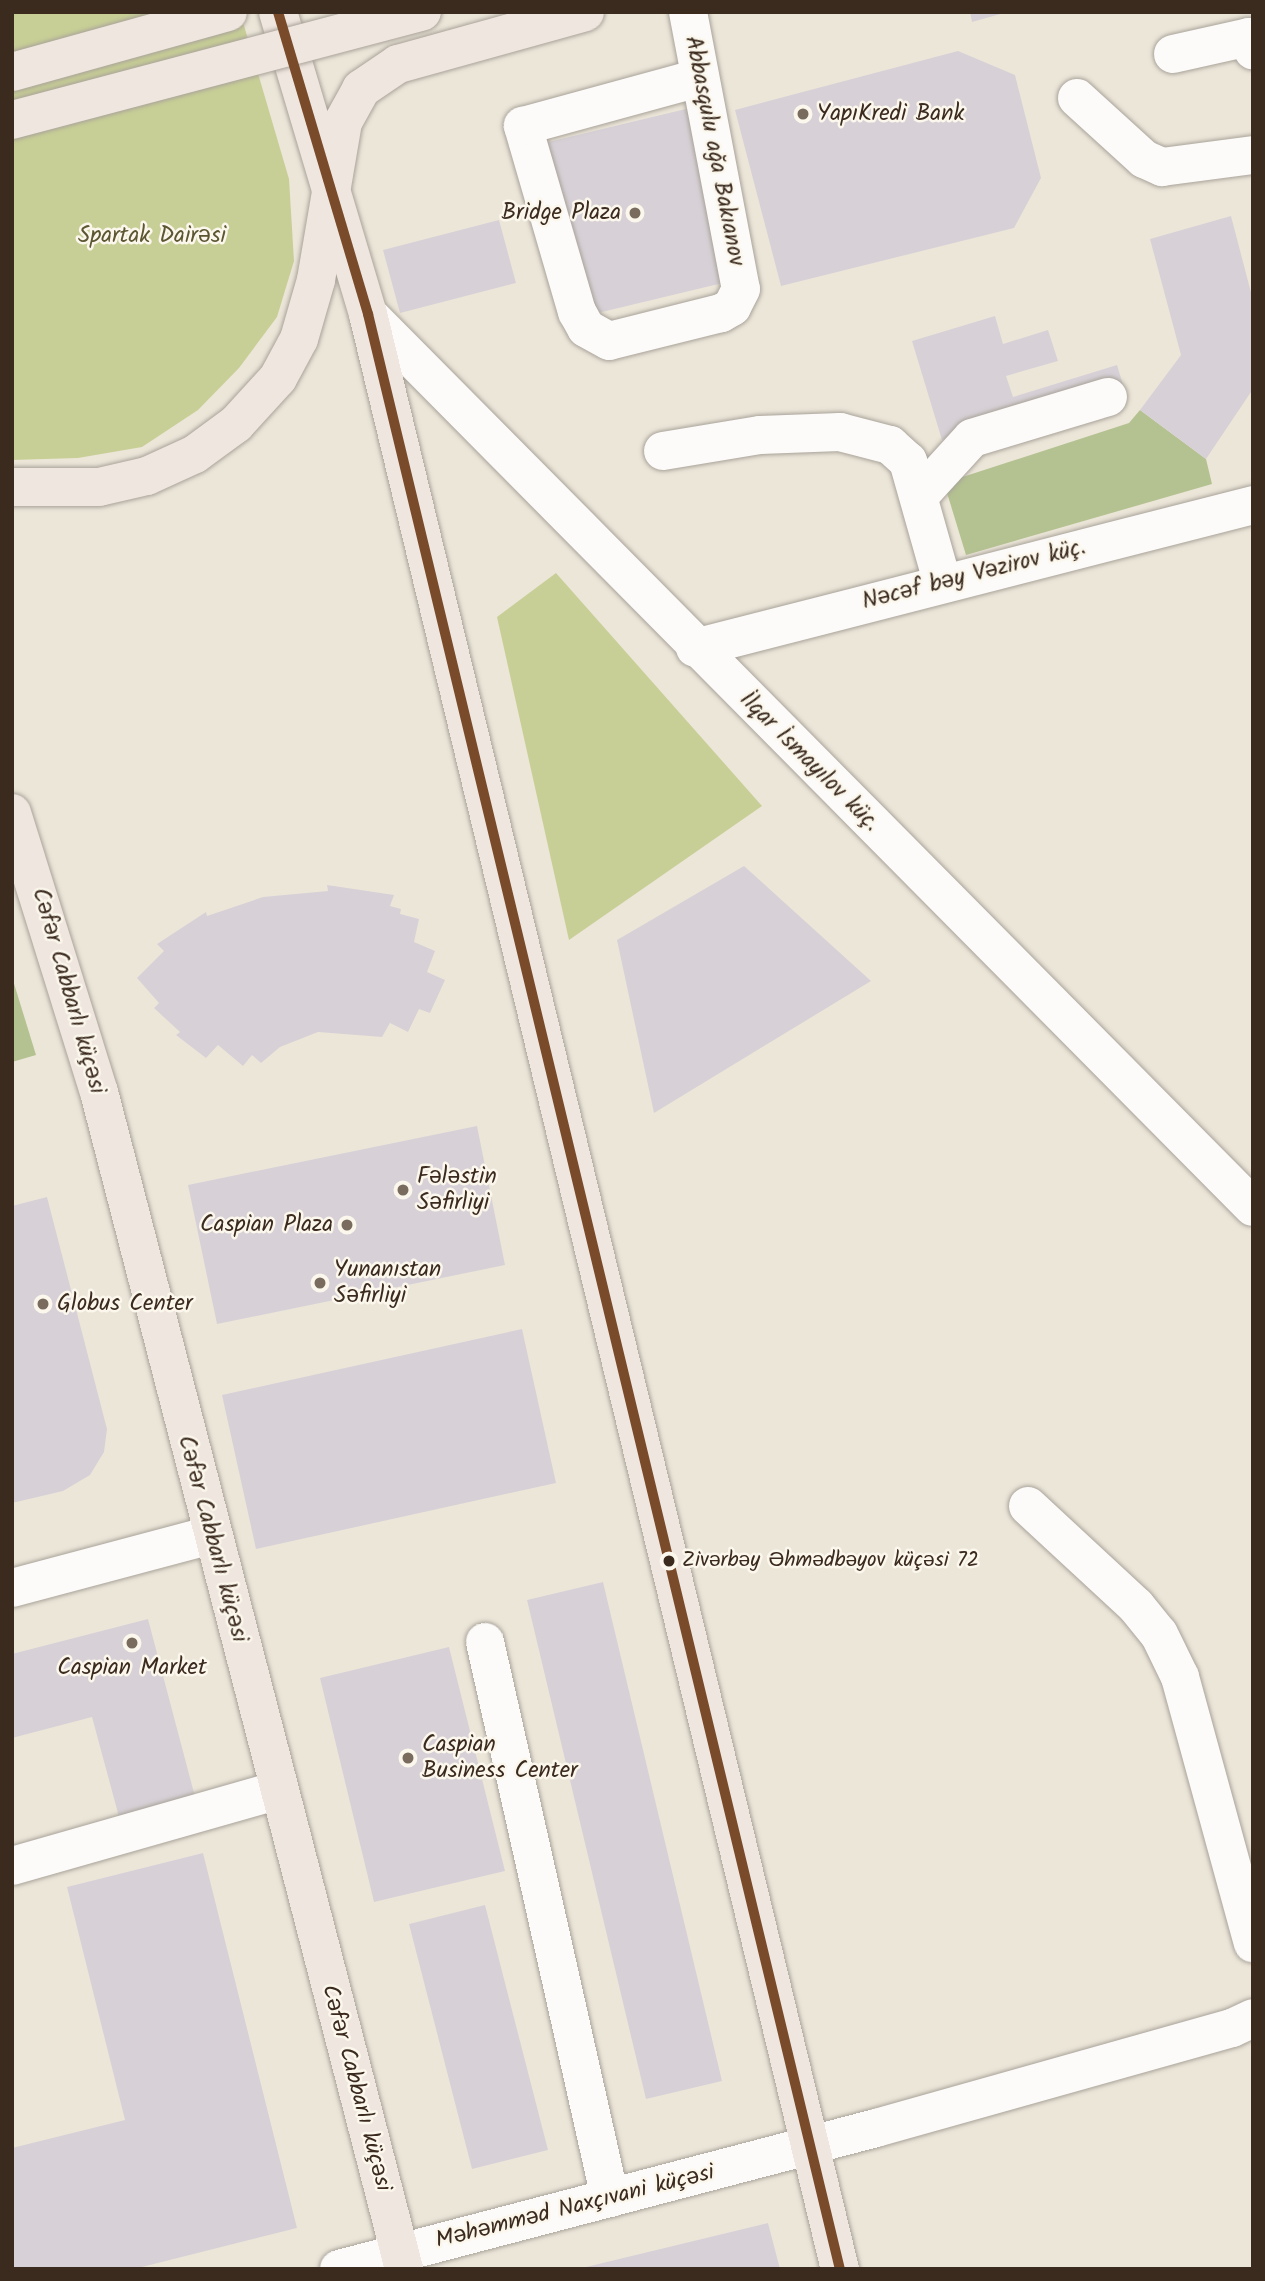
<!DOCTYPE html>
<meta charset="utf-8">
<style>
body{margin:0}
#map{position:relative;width:1265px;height:2281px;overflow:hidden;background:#ece6d9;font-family:Kalam,sans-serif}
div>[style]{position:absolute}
.green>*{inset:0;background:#c8cf96}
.forest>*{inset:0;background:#b4c291}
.building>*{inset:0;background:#d7d1d7}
.roads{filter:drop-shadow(0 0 2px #a9a39a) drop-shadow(0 0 2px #a9a39a)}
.minor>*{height:38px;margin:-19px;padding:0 19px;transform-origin:19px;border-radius:19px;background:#fcfbf9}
.major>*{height:38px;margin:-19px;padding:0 19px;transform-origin:19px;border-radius:19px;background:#efe6df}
.bridges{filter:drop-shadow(0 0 2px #a9a39a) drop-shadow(0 0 2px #a9a39a)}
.major-bridge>*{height:38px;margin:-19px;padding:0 19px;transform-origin:19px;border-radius:19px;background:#efe6df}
.bus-1>*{height:10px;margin:-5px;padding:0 5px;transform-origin:5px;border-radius:5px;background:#7a4b2a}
.dots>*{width:19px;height:19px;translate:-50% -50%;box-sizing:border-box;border:4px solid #fbf7ec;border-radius:50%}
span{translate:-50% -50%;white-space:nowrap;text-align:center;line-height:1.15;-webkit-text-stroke:5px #fbf7ec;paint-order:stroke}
.bus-label{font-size:21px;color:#3b2a1e}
.left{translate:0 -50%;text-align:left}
.poi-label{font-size:23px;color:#3b2a1e}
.right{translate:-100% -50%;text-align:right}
.street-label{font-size:23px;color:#3b2a1e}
.park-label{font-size:23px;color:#5c5632}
.frame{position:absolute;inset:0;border:14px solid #3b2a1e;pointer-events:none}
</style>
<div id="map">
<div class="green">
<i style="clip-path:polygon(12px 12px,240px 12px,289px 179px,294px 261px,277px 317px,239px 368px,198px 410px,142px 447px,78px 458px,12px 460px)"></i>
<i style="clip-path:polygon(556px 573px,762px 806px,569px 940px,497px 617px)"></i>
</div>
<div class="forest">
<i style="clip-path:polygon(1140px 410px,1206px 459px,1212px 484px,966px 555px,944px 483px,1129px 423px)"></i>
<i style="clip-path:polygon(12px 977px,36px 1055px,12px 1062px)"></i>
</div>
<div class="building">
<i style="clip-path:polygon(970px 12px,1004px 12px,1004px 13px,972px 22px)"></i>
<i style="clip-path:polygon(958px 51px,1015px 75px,1041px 178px,1014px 228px,781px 286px,735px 110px)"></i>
<i style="clip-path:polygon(690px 108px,731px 281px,581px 317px,540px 144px)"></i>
<i style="clip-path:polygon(1231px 216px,1253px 300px,1253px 389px,1206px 459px,1140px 410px,1181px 355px,1150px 239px)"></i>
<i style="clip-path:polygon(499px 220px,516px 283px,400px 313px,383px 250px)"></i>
<i style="clip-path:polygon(995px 316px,1003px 344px,1048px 330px,1058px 361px,1006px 376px,1013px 397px,1117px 365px,1123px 385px,942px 440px,912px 341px)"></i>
<i style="clip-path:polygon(744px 866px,871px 981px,654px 1113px,617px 940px)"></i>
<i style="clip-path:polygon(327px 885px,394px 895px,390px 906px,401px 909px,400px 914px,419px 919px,414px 942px,435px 951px,427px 972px,445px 980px,430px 1013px,419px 1009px,408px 1032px,390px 1023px,382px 1037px,318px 1032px,280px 1047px,261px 1063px,252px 1055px,243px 1066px,218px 1045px,206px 1058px,176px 1035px,180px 1032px,154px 1008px,159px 1003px,137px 978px,164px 951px,157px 944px,206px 912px,207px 916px,263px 897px,328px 891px)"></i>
<i style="clip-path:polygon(477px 1126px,505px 1265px,217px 1324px,188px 1185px)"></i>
<i style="clip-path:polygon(47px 1197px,107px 1429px,104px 1452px,90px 1475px,63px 1491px,12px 1503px,12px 1206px)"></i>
<i style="clip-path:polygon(522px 1329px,556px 1483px,256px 1549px,222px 1395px)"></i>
<i style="clip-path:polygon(603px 1582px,722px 2081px,646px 2099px,527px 1600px)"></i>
<i style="clip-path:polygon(148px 1619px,198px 1808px,122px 1828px,92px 1717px,12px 1738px,12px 1654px)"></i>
<i style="clip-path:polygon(449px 1647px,505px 1871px,374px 1902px,320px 1678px)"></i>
<i style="clip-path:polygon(203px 1853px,297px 2228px,134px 2269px,12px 2269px,12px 2148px,125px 2120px,67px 1887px)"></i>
<i style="clip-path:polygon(485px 1905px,548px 2150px,472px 2169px,409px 1924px)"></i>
<i style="clip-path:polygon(768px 2223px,780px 2269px,582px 2269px,582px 2268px)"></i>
</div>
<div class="roads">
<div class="minor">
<i style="left:688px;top:12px;width:282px;rotate:79.2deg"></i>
<i style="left:741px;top:289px;width:20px;rotate:117deg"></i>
<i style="left:732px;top:307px;width:13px;rotate:151deg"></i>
<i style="left:721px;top:313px;width:115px;rotate:166deg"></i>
<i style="left:609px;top:341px;width:26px;rotate:-151deg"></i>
<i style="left:586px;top:328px;width:18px;rotate:-119deg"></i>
<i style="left:577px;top:312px;width:194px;rotate:-106.2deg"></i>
<i style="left:523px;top:126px;width:182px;rotate:-15.3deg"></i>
<i style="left:1173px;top:54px;width:78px;rotate:-12.6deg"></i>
<i style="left:1249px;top:37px;width:14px;rotate:73deg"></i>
<i style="left:1077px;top:98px;width:91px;rotate:42.3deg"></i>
<i style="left:1144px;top:159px;width:20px;rotate:24deg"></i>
<i style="left:1162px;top:167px;width:92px;rotate:-7.5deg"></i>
<i style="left:368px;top:314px;width:1257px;rotate:45.26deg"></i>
<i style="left:663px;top:451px;width:98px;rotate:-9.4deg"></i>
<i style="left:760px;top:435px;width:80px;rotate:-2.1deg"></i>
<i style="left:840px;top:432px;width:52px;rotate:14.6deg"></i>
<i style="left:890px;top:445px;width:24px;rotate:42deg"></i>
<i style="left:908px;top:461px;width:125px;rotate:74.2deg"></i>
<i style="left:920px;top:495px;width:77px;rotate:-47.6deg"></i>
<i style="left:972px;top:438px;width:142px;rotate:-16.8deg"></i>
<i style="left:695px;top:648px;width:576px;rotate:-14.37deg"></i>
<i style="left:1028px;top:1506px;width:147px;rotate:42.8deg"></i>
<i style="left:1136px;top:1606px;width:36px;rotate:51deg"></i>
<i style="left:1159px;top:1634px;width:48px;rotate:64deg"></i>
<i style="left:1180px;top:1677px;width:276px;rotate:74.7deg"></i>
<i style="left:12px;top:1588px;width:206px;rotate:-14.9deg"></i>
<i style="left:485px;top:1642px;width:570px;rotate:77.33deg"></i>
<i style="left:12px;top:1866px;width:278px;rotate:-15.9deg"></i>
<i style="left:339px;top:2269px;width:555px;rotate:-14.71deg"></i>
<i style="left:876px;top:2128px;width:370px;rotate:-15.7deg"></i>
<i style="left:1232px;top:2028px;width:23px;rotate:-25deg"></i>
</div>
<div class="major">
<i style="left:278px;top:12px;width:315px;rotate:73.4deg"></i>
<i style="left:368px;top:314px;width:2011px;rotate:76.43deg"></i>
<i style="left:12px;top:72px;width:224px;rotate:-15.5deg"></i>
<i style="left:12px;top:487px;width:87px"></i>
<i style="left:99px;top:487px;width:49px;rotate:-12.9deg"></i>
<i style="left:147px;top:476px;width:53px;rotate:-24.6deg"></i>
<i style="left:195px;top:454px;width:51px;rotate:-36.2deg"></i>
<i style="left:236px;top:424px;width:62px;rotate:-47.6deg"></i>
<i style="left:278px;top:378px;width:44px;rotate:-61.7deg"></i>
<i style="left:299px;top:339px;width:61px;rotate:-73.9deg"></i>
<i style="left:316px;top:280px;width:160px;rotate:-80.3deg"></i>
<i style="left:343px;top:122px;width:38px;rotate:-61deg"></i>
<i style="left:361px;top:89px;width:45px;rotate:-34deg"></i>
<i style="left:398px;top:64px;width:194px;rotate:-15.5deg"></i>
<i style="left:12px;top:813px;width:292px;rotate:72.7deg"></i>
<i style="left:99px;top:1092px;width:1216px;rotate:75.47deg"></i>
</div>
</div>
<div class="bridges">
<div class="major-bridge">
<i style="left:12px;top:120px;width:424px;rotate:-14.8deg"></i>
</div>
</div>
<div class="bus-1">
<i style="left:278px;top:12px;width:315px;rotate:73.4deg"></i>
<i style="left:368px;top:314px;width:2011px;rotate:76.43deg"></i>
</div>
<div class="dots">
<i style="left:803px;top:114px;background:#796c5f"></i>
<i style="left:635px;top:213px;background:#796c5f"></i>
<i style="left:403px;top:1190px;background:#796c5f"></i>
<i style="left:347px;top:1225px;background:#796c5f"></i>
<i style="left:320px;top:1283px;background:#796c5f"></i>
<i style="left:43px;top:1304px;background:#796c5f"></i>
<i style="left:669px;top:1561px;background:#3b2a1e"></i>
<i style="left:132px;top:1643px;background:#796c5f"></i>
<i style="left:408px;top:1758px;background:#796c5f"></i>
</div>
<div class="bus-label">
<span class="left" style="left:682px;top:1561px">Zivərbəy Əhmədbəyov küçəsi 72</span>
</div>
<div class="poi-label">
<span class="left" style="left:817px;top:114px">YapıKredi Bank</span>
<span class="right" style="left:621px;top:213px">Bridge Plaza</span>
<span class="left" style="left:417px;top:1190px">Fələstin<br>Səfirliyi</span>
<span class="right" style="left:333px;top:1225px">Caspian Plaza</span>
<span class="left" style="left:334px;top:1283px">Yunanıstan<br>Səfirliyi</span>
<span class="left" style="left:57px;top:1304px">Globus Center</span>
<span style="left:132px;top:1668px">Caspian Market</span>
<span class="left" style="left:422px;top:1758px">Caspian<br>Business Center</span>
</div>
<div class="street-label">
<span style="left:714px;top:151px;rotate:79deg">Abbasqulu ağa Bakıanov</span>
<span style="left:974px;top:575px;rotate:-14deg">Nəcəf bəy Vəzirov küç.</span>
<span style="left:809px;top:762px;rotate:45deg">İlqar İsmayılov küç.</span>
<span style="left:68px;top:991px;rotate:74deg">Cəfər Cabbarlı küçəsi</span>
<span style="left:212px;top:1539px;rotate:75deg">Cəfər Cabbarlı küçəsi</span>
<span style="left:356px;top:2088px;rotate:75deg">Cəfər Cabbarlı küçəsi</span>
<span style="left:575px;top:2207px;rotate:-14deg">Məhəmməd Naxçıvani küçəsi</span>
</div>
<div class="park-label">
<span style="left:152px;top:236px">Spartak Dairəsi</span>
</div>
<div class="frame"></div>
</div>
